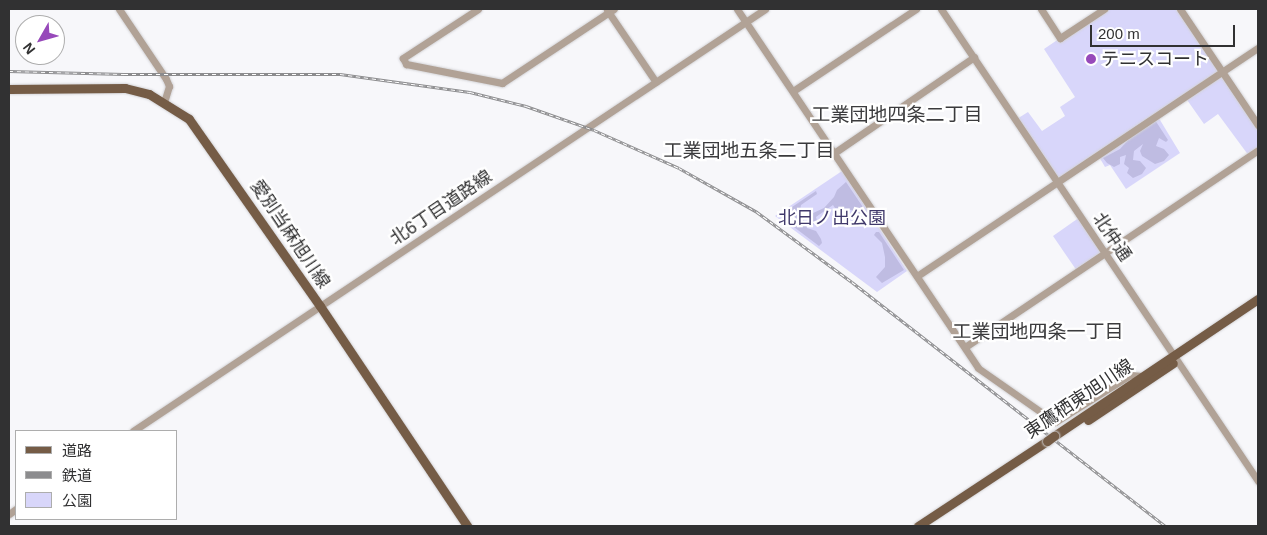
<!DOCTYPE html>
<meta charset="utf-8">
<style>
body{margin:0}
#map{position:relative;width:1267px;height:535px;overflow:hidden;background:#f7f7fa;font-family:Helvetica,"Noto Sans JP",sans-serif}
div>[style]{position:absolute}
.green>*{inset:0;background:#d8d6fa}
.forest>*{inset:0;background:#bfbce2}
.roads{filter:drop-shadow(0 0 1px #d3d3d6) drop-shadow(0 0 1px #d3d3d6)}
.minor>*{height:7px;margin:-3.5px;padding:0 3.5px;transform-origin:3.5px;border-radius:3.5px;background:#b1a296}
.major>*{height:9px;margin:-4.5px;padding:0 4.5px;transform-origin:4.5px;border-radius:4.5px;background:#755c46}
.rail>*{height:3px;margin-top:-1.5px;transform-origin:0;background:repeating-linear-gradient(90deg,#fff 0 4px,#8c8c8e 0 8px);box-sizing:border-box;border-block:1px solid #8c8c8e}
.bridges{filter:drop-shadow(0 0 1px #d3d3d6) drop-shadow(0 0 1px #d3d3d6)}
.major-bridge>*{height:9px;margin:-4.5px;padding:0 4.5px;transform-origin:4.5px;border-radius:4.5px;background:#755c46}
.dots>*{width:14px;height:14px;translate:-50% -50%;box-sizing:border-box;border:2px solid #fff;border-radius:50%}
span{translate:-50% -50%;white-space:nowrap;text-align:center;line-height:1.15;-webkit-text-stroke:4.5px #fff;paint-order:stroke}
.poi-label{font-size:18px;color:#313132}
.left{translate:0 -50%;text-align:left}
.street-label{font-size:18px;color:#313132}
.park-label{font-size:18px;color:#40396b}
.neighbourhood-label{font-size:19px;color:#3b3b3d}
.frame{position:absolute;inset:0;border:10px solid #313132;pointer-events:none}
.legend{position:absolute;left:15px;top:430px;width:162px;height:90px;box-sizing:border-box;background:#fff;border:1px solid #adadad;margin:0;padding:6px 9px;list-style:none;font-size:15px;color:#313132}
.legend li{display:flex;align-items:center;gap:10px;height:25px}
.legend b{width:25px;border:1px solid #adadad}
.north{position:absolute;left:15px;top:15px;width:50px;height:50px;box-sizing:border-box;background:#fff;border:1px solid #adadad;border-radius:50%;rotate:232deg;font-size:14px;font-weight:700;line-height:20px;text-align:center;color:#313132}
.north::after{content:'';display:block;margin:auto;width:18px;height:22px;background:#9749ba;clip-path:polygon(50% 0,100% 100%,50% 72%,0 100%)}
.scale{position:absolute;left:1090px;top:25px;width:145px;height:22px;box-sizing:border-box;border:2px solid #313132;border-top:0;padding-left:6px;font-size:15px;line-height:18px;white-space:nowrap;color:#313132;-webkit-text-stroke:4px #fff;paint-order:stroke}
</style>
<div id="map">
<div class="green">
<i style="clip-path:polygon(1103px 9px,1180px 9px,1258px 125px,1258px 150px,1249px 156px,1218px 114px,1204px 124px,1185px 97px,1157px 115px,1180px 153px,1126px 189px,1110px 165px,1105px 167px,1098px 155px,1057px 182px,1015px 120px,1028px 112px,1042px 131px,1065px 116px,1060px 107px,1075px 97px,1044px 49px)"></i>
<i style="clip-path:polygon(842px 171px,907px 271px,877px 292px,775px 216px)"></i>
<i style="clip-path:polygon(1080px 217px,1105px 253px,1077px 271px,1053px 236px)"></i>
</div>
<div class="forest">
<i style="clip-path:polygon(1155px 120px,1168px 140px,1166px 142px,1159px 138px,1156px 146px,1164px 149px,1169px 155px,1164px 161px,1155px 164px,1142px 156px,1140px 151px,1143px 144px,1134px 151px,1133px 160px,1140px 161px,1146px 168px,1142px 174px,1133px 178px,1127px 173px,1129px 168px,1124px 164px,1126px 155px,1120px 157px,1120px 164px,1114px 167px,1107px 163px,1103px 158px,1120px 149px,1129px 139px)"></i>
<i style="clip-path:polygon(846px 182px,871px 219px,851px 210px,835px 208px,833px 205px,816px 217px,817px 221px,813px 225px,810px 223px,809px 218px,811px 214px,824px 208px,834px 197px,837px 190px)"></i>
<i style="clip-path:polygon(816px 191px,817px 194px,801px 205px,800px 211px,807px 228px,816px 231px,821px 239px,822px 243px,819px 246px,782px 218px,783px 213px)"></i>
<i style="clip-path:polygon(876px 232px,879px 232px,904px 270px,882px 283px,876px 277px,885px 267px,885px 257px,882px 243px,874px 235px)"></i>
</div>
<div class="roads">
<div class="minor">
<i style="left:119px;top:9px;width:84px;rotate:56.1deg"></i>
<i style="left:166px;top:79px;width:8px;rotate:67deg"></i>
<i style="left:169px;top:86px;width:17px;rotate:107deg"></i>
<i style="left:478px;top:9px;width:90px;rotate:146.8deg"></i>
<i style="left:403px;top:58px;width:7px;rotate:63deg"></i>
<i style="left:406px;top:64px;width:98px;rotate:11.2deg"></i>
<i style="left:502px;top:83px;width:134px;rotate:-33.5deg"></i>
<i style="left:737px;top:9px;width:432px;rotate:56.1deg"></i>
<i style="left:978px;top:368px;width:94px;rotate:35deg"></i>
<i style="left:1055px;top:422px;width:89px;rotate:-32.1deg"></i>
<i style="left:1130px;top:375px;width:12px;rotate:5deg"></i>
<i style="left:941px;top:9px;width:569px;rotate:56.11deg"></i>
<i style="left:1041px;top:9px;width:35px;rotate:57deg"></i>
<i style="left:1060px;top:38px;width:53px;rotate:-33.4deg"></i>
<i style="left:1180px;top:9px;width:140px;rotate:56.1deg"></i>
<i style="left:607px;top:10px;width:87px;rotate:55.8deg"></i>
<i style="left:793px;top:91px;width:148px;rotate:-33.7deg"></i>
<i style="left:834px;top:153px;width:170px;rotate:-34.4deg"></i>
<i style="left:917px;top:276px;width:410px;rotate:-33.8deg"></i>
<i style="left:965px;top:347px;width:353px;rotate:-33.9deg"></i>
<i style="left:133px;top:431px;width:760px;rotate:-33.73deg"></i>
<i style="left:9px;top:514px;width:9px;rotate:-36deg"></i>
</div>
<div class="major">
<i style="left:9px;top:89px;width:116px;rotate:-0.5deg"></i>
<i style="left:125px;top:88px;width:25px;rotate:14deg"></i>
<i style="left:149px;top:94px;width:47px;rotate:32deg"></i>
<i style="left:189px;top:119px;width:228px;rotate:55deg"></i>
<i style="left:320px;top:306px;width:265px;rotate:56.2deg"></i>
<i style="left:1088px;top:420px;width:102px;rotate:-33.8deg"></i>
<i style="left:1054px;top:436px;width:246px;rotate:-33.9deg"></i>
<i style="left:918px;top:526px;width:154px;rotate:-33.4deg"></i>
</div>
</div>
<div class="rail">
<i style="left:9px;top:71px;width:115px;rotate:1.5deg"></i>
<i style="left:124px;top:74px;width:216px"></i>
<i style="left:340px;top:74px;width:131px;rotate:7.9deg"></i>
<i style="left:470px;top:92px;width:58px;rotate:14deg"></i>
<i style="left:526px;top:106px;width:72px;rotate:19.4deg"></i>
<i style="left:594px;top:130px;width:93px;rotate:24.1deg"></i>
<i style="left:679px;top:168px;width:90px;rotate:29.4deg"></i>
<i style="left:757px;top:212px;width:118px;rotate:36.4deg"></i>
<i style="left:852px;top:282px;width:397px;rotate:37.9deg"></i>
</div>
<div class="bridges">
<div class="major-bridge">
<i style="left:1047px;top:441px;width:9px;rotate:-36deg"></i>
</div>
</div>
<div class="dots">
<i style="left:1091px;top:59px;background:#9749ba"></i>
</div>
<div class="poi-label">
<span class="left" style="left:1101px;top:59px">テニスコート</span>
</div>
<div class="street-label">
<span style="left:441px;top:208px;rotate:-34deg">北6丁目道路線</span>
<span style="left:290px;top:234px;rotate:56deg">愛別当麻旭川線</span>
<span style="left:1112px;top:237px;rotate:56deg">北仲通</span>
<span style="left:1079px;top:399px;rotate:-34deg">東鷹栖東旭川線</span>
</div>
<div class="park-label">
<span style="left:832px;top:218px">北日ノ出公園</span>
</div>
<div class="neighbourhood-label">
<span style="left:897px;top:115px">工業団地四条二丁目</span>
<span style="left:749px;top:151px">工業団地五条二丁目</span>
<span style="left:1038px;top:332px">工業団地四条一丁目</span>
</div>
<div class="frame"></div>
<ul class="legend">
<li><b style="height:6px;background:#755c46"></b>道路</li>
<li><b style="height:6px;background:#8c8c8e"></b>鉄道</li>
<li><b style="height:14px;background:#d8d6fa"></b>公園</li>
</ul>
<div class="north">N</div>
<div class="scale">200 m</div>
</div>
